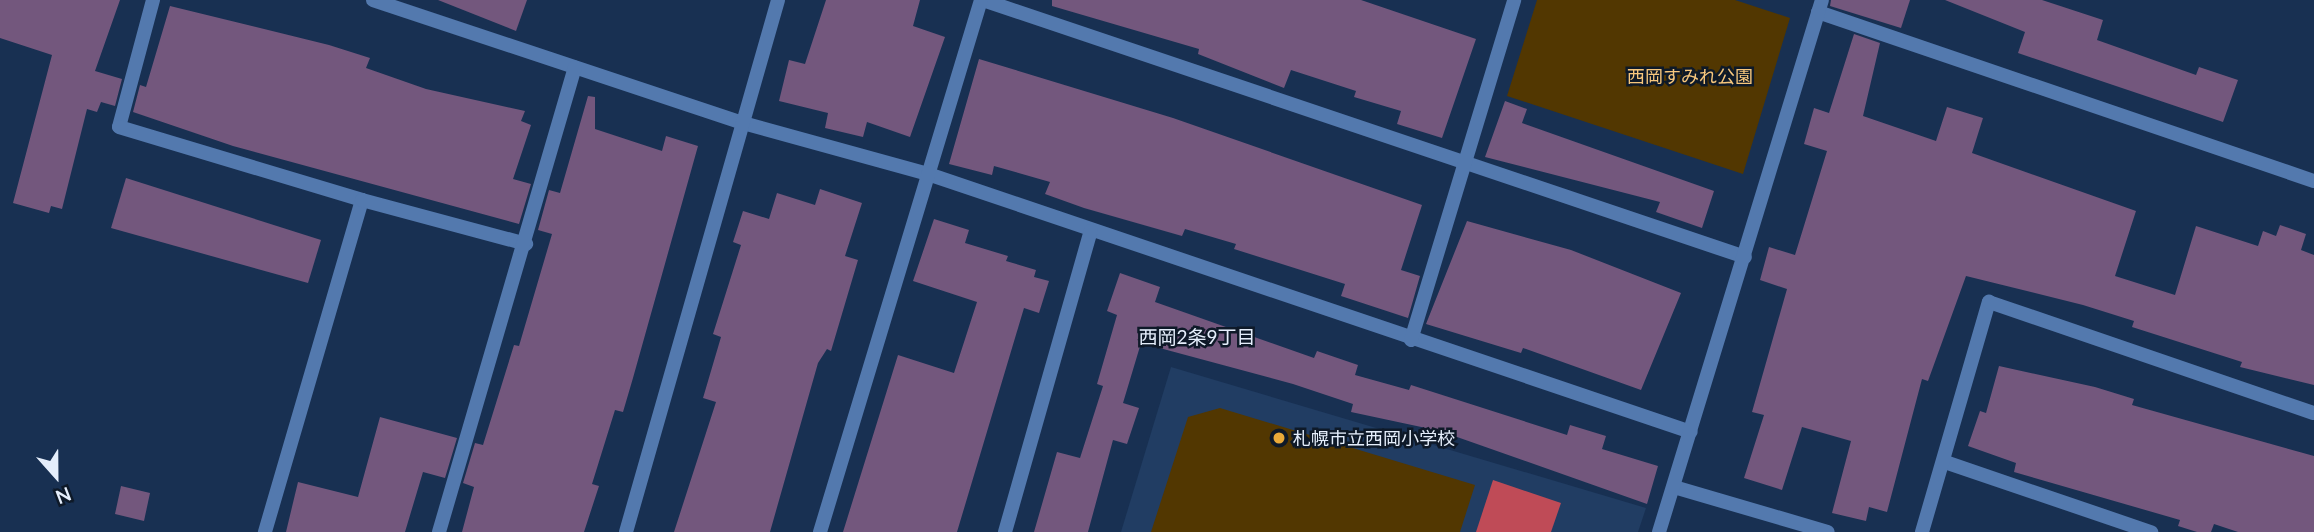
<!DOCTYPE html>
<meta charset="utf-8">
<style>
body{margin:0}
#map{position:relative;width:2314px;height:532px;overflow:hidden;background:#183052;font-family:Lato,"Noto Sans JP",sans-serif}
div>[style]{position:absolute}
.built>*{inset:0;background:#213d63}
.green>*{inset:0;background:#523701}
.water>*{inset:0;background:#bf4b57}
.building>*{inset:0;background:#73577d}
.street>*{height:14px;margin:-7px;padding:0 7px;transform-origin:7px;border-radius:7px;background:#5379ae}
.dots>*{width:19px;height:19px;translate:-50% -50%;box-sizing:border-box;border:4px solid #0e1928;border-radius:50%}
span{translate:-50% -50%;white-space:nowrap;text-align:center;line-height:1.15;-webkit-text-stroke:5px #0e1928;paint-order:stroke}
.park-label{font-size:18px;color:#f7c77d}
.poi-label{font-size:18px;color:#e5eefb}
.left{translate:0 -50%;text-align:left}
.neighbourhood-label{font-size:19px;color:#e5eefb}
.north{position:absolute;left:21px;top:441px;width:70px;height:70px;-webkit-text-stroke:5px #0e1928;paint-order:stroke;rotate:159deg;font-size:19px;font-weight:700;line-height:28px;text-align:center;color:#e5eefb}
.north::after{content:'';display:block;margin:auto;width:24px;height:32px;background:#e5eefb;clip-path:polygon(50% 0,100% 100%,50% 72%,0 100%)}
</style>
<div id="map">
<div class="built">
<i style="clip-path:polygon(1171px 367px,1646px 508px,1638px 532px,1121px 532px)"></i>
</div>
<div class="green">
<i style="clip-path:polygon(1537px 0,1735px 0,1790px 18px,1743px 174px,1507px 96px)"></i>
<i style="clip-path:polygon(1220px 408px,1475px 485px,1460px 532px,1151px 532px,1188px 417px)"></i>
</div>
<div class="water">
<i style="clip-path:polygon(1493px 480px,1561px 503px,1551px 532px,1476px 532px)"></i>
</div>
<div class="building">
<i style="clip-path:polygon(0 0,120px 0,95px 71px,122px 79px,115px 106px,101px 102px,97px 112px,87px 109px,62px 209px,51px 206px,49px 213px,13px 203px,52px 55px,0 38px)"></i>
<i style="clip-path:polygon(438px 0,527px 0,516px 31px)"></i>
<i style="clip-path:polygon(826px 0,920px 0,913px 26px,945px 37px,910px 137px,867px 122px,863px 137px,825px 128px,828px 113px,779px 101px,789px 60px,805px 64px)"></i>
<i style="clip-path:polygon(1052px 0,1361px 0,1476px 39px,1442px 138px,1397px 124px,1401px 111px,1354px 97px,1356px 91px,1291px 70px,1284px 88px,1198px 54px,1199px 49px,1052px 6px)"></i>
<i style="clip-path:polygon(1831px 0,1910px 0,1901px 28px,1830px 6px)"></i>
<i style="clip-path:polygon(1945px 0,2042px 0,2103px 20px,2097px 40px,2196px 75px,2199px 67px,2238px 80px,2223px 122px,2018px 53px,2025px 32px)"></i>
<i style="clip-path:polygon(170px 6px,329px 45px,370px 58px,366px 68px,426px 89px,525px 111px,521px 121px,531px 125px,513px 179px,531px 184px,519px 224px,233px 146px,133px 112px,140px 85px,146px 87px)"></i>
<i style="clip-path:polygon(1854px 34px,1880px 43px,1863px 116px,1936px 141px,1947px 107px,1983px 118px,1972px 153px,2136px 211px,2115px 276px,2175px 295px,2196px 226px,2258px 246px,2263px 231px,2276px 236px,2280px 225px,2306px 234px,2301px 250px,2314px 255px,2314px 385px,2240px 367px,2242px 362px,2132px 327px,2134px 321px,2083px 305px,1966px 276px,1928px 381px,1922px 379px,1887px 512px,1869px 507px,1866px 521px,1832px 513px,1851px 441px,1802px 427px,1782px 490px,1744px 478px,1764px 415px,1752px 412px,1787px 289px,1760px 280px,1769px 247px,1795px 255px,1827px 151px,1804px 144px,1814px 108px,1829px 113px)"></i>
<i style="clip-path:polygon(979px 59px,1173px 118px,1422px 205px,1401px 270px,1420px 276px,1408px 318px,1341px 296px,1345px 284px,1234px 249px,1236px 244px,1185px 229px,1182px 236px,1084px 208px,1045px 194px,1050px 182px,994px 166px,992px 175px,949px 164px)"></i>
<i style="clip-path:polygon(588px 96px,595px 97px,595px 129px,662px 151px,666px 136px,698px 146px,633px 378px,623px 412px,615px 410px,592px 484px,599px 486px,584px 532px,462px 532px,474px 487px,463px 483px,475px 443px,483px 445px,514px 345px,519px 346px,552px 234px,538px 230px,549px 190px,560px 193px)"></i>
<i style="clip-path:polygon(1505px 101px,1527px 109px,1522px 123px,1714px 191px,1702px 228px,1656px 212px,1660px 202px,1485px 157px)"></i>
<i style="clip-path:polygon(126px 178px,321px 240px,308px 283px,111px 228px)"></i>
<i style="clip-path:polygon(820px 189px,862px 203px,845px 256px,858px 260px,831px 351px,827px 349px,818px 363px,770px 532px,674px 532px,716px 402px,703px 398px,721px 337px,713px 334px,741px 245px,733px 242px,743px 211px,769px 219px,777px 193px,815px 205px)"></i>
<i style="clip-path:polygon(934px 219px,969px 230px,965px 243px,1008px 256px,1006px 261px,1036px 270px,1034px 277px,1049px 281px,1039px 313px,1024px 308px,957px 532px,843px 532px,898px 355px,954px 373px,977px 302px,913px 281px)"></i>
<i style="clip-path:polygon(1467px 221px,1571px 250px,1681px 293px,1641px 390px,1523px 348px,1521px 353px,1426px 324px)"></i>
<i style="clip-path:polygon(1120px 273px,1160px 287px,1155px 302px,1314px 358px,1317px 351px,1358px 365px,1355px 375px,1409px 390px,1411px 385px,1567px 435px,1570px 425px,1606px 436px,1602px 449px,1658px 466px,1647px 504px,1440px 431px,1351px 412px,1353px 404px,1293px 384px,1141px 343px,1123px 403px,1139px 408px,1127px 444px,1113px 440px,1088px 532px,1034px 532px,1057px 452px,1080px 458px,1103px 386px,1097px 384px,1117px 315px,1107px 311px)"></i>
<i style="clip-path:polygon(1999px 366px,2095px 387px,2134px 399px,2132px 405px,2314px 456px,2314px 532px,2238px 532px,2214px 524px,2211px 532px,2197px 532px,2178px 526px,2180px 520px,2014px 472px,2016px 463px,1968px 446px,1980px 411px,1986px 413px)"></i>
<i style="clip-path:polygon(380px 417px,457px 438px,445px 478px,423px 472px,405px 532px,286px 532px,298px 482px,358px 497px)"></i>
<i style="clip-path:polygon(121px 486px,150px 493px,144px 521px,115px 514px)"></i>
</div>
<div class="street">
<i style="left:153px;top:0;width:131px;rotate:105deg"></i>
<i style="left:119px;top:127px;width:254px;rotate:16.7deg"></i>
<i style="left:362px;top:200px;width:346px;rotate:106.3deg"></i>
<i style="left:373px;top:0;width:390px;rotate:18.4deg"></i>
<i style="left:743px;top:123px;width:192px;rotate:15.4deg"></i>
<i style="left:928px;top:174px;width:805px;rotate:18.68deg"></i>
<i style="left:983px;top:0;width:804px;rotate:18.64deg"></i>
<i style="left:1818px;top:12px;width:524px;rotate:18.82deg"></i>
<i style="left:362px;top:200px;width:170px;rotate:15deg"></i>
<i style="left:1411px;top:340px;width:355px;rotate:-73.1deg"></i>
<i style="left:1945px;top:462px;width:218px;rotate:18.8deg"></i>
<i style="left:1674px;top:487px;width:160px;rotate:16.3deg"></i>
<i style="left:439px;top:532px;width:484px;rotate:-73.7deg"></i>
<i style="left:626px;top:532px;width:553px;rotate:-74.05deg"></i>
<i style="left:820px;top:532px;width:556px;rotate:-73.16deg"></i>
<i style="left:1005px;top:532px;width:313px;rotate:-74.1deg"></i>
<i style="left:1659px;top:532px;width:556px;rotate:-72.97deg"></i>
<i style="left:1922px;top:532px;width:240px;rotate:-73.8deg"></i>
<i style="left:1989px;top:302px;width:343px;rotate:18.9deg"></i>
</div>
<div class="dots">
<i style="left:1279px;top:438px;background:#eaaa39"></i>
</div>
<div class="park-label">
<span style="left:1690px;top:76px">西岡すみれ公園</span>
</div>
<div class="poi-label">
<span class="left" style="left:1293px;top:438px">札幌市立西岡小学校</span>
</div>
<div class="neighbourhood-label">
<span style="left:1197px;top:337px">西岡2条9丁目</span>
</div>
<div class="north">N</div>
</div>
